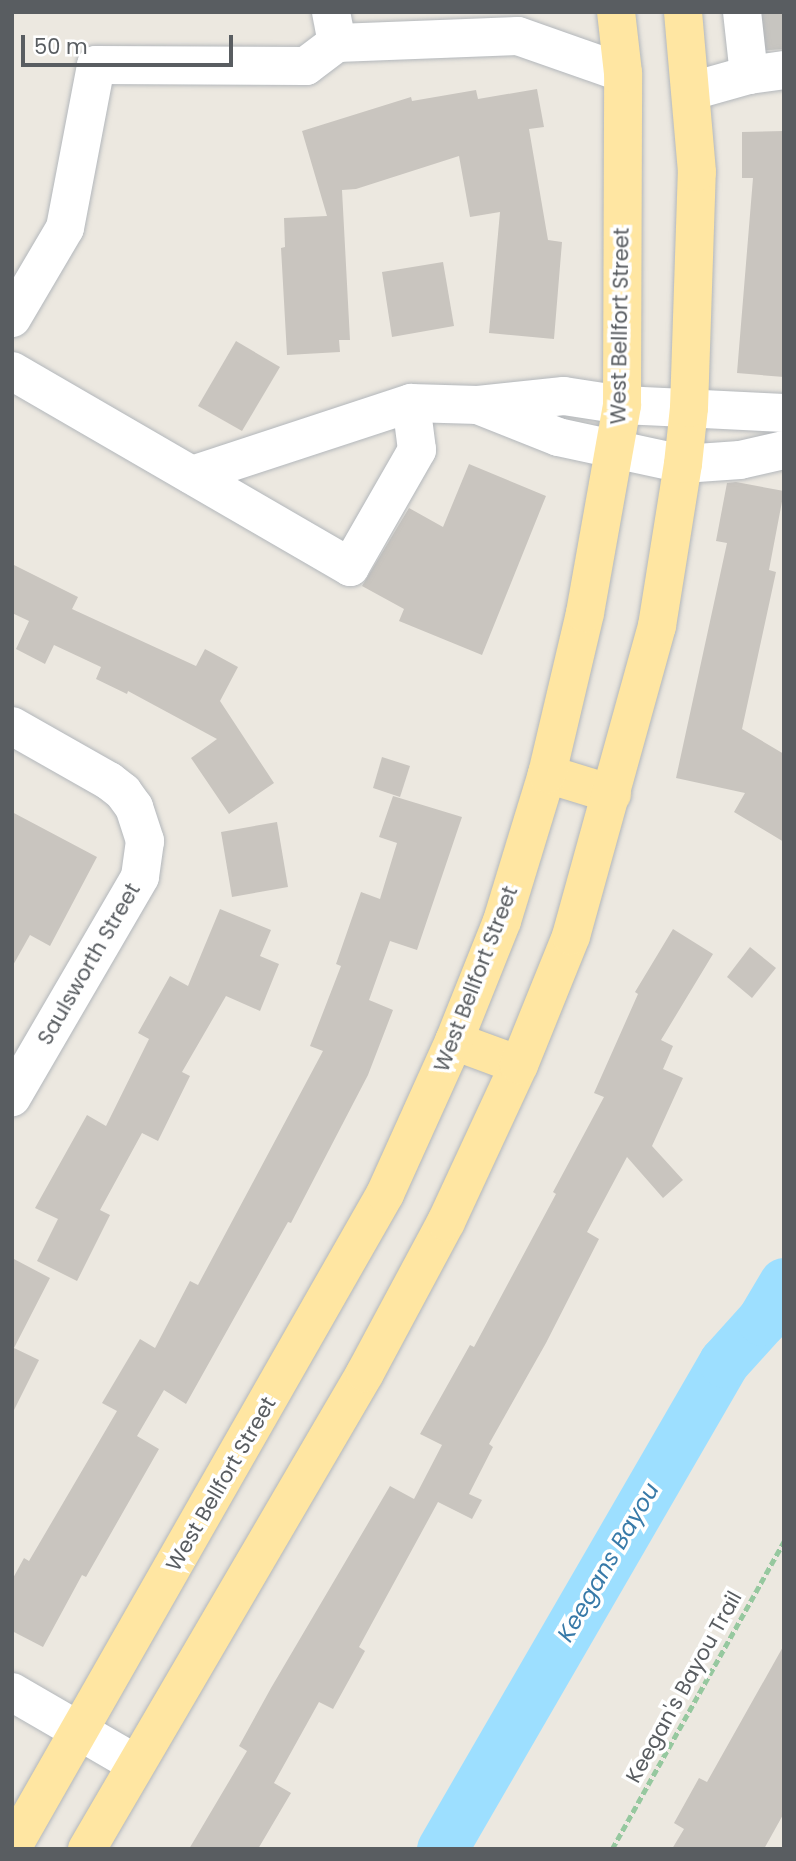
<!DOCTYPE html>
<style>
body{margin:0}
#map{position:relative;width:796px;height:1861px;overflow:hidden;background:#ece8e0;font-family:Poppins,sans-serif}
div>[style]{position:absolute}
.river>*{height:51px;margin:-25.5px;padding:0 25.5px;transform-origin:25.5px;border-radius:25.5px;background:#9ddfff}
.building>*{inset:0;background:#c9c5bf}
.minor-tunnel>*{height:38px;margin-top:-19px;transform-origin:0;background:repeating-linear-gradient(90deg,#c7c5c0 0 38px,transparent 0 57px)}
.path>*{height:4.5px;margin-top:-2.25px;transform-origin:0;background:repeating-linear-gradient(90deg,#96c89f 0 7px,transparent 0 10.5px)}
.roads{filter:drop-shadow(0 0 2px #b3b7bb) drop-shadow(0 0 2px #b3b7bb)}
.minor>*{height:38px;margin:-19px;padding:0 19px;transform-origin:19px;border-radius:19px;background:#fff}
.major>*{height:38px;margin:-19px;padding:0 19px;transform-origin:19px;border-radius:19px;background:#ffe6a2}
span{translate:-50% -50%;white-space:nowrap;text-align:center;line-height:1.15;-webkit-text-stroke:7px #fff;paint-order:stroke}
.street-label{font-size:21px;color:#595d61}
.water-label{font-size:23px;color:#387aa8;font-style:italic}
.frame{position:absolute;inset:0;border:14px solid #595d61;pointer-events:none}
.scale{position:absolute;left:21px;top:35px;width:212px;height:32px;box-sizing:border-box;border:4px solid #595d61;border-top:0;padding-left:9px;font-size:21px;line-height:24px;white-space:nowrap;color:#595d61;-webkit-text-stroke:5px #fff;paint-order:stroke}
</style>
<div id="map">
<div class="river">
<i style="left:442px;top:1849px;width:563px;rotate:-59.93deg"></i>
<i style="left:724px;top:1362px;width:57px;rotate:-47.9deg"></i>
<i style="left:762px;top:1320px;width:43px;rotate:-59.3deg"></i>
</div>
<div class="building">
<i style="clip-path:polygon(764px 12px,784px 12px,784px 49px,768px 50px)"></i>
<i style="clip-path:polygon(537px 89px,544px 127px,529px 129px,548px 240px,562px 242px,554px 339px,489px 333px,500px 212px,470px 217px,459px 156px,356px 189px,342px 190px,350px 340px,339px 340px,340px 352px,287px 355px,281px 248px,285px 247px,284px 218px,327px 216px,302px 131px,411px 97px,412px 101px,476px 90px,478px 99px)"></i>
<i style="clip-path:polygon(784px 131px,784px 377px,737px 373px,753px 178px,742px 178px,742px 132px)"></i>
<i style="clip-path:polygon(443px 262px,454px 326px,392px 337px,382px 272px)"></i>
<i style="clip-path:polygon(236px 341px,280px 367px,242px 431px,198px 406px)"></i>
<i style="clip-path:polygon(469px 464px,546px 496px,482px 655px,399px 621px,404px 609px,362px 586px,409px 508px,443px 527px)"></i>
<i style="clip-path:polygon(736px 482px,784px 491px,769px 570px,776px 572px,742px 729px,784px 754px,784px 842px,734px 812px,745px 793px,676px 778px,727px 543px,716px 541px,727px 483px)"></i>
<i style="clip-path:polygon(12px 564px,78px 597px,72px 609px,196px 666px,205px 649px,238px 667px,220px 701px,274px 783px,229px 814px,191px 758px,217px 739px,128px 691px,127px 694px,96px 679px,101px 667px,54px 645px,45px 664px,16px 649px,29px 621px,12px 613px)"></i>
<i style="clip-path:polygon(382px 757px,410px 766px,400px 797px,373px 788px)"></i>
<i style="clip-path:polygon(393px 796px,462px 817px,417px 950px,390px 941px,369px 1000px,393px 1010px,368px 1075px,291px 1223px,288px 1222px,186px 1404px,164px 1390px,137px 1436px,159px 1449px,86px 1577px,82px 1575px,43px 1647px,12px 1631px,12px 1580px,24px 1558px,29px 1561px,117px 1411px,102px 1403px,140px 1339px,155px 1348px,190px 1281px,198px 1285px,323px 1051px,310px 1046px,341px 966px,336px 964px,361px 892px,380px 899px,397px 843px,379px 837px)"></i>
<i style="clip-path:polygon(12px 812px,97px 857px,50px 946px,30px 935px,12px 967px)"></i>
<i style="clip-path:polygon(277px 822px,288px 887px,232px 897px,221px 832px)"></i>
<i style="clip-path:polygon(220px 909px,271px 930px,260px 956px,279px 964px,260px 1011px,226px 996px,182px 1072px,190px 1076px,158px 1141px,142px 1133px,100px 1210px,110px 1215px,77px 1281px,37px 1261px,58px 1219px,35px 1208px,87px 1115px,106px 1126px,149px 1039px,138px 1033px,170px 976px,188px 986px)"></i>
<i style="clip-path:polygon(673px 929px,713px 954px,661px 1040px,673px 1046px,663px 1069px,683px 1078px,652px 1146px,683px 1180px,663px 1198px,627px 1157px,587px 1232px,599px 1239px,546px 1343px,489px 1444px,493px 1447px,469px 1494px,482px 1500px,472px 1519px,438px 1502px,359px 1647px,365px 1651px,333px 1709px,319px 1702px,274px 1783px,291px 1793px,258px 1849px,189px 1849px,247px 1751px,239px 1746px,271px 1688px,390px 1486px,414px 1499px,442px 1445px,420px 1434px,470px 1345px,474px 1347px,556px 1194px,553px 1192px,604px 1097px,594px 1093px,638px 994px,635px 992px)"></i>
<i style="clip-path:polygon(750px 947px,776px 968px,752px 998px,727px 977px)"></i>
<i style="clip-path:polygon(12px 1258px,50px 1278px,14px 1348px,39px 1360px,12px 1414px)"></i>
<i style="clip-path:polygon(784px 1645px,784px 1813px,764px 1849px,672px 1849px,684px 1829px,674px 1823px,699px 1778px,707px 1782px)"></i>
</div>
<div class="minor-tunnel">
<i style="left:758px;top:32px;width:26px;rotate:-7deg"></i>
</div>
<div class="path">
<i style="left:612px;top:1849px;width:353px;rotate:-60.8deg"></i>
</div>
<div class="roads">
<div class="minor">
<i style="left:331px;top:12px;width:32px;rotate:79deg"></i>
<i style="left:749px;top:75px;width:35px;rotate:-8deg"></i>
<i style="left:692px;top:91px;width:59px;rotate:-15.7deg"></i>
<i style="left:749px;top:75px;width:63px;rotate:-96.3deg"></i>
<i style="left:12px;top:318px;width:104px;rotate:-59.5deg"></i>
<i style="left:65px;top:228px;width:166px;rotate:-79.2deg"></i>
<i style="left:96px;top:65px;width:210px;rotate:0.3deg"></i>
<i style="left:306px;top:66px;width:39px;rotate:-37deg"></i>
<i style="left:337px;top:43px;width:181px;rotate:-2.2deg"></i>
<i style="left:518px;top:36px;width:111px;rotate:19.4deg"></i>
<i style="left:12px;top:371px;width:391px;rotate:30.1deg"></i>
<i style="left:350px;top:567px;width:135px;rotate:-60.2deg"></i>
<i style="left:417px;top:450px;width:47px;rotate:-97.3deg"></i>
<i style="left:478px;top:405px;width:86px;rotate:21.8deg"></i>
<i style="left:558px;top:437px;width:128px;rotate:12.2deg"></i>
<i style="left:683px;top:464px;width:57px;rotate:-4deg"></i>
<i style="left:740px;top:460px;width:45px;rotate:-12.8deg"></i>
<i style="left:192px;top:475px;width:231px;rotate:-18.2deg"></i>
<i style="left:411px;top:403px;width:67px;rotate:1.7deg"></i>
<i style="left:478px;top:405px;width:86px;rotate:-6deg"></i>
<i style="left:564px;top:396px;width:59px;rotate:8.8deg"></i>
<i style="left:622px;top:405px;width:162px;rotate:2.8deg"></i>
<i style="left:12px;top:726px;width:112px;rotate:29.6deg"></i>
<i style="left:109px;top:781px;width:18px;rotate:38deg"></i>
<i style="left:123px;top:792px;width:19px;rotate:54deg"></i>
<i style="left:134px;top:807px;width:36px;rotate:72deg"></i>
<i style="left:145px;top:841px;width:36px;rotate:98deg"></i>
<i style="left:140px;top:877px;width:255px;rotate:120.2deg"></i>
<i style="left:12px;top:1692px;width:143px;rotate:30.1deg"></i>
</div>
<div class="major">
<i style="left:547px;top:774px;width:68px;rotate:17.1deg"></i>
<i style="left:454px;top:1041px;width:69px;rotate:20.3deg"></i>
<i style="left:12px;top:1848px;width:753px;rotate:-60.3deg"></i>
<i style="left:385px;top:1194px;width:168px;rotate:-65.7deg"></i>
<i style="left:454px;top:1041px;width:129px;rotate:-68.2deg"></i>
<i style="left:502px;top:921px;width:154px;rotate:-73deg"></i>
<i style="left:547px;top:774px;width:165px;rotate:-76.7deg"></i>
<i style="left:585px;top:613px;width:211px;rotate:-79.9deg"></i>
<i style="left:622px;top:405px;width:332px;rotate:-89.8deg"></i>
<i style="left:623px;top:73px;width:61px;rotate:-96.5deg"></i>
<i style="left:87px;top:1849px;width:551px;rotate:-59.71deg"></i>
<i style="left:365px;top:1373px;width:171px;rotate:-61.8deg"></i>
<i style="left:446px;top:1222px;width:173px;rotate:-65.1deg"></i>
<i style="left:519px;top:1065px;width:139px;rotate:-68deg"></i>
<i style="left:571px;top:936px;width:322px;rotate:-74.5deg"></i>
<i style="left:657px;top:626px;width:164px;rotate:-80.9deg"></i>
<i style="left:683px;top:464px;width:56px;rotate:-83.9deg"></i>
<i style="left:689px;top:408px;width:236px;rotate:-88.1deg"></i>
<i style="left:697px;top:172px;width:161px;rotate:-95deg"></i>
</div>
</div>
<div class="street-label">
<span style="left:620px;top:326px;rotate:-89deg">West Bellfort Street</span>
<span style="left:89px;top:964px;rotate:-60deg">Saulsworth Street</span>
<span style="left:476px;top:979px;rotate:-69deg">West Bellfort Street</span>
<span style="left:221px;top:1484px;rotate:-60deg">West Bellfort Street</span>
<span style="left:684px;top:1687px;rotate:-61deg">Keegan's Bayou Trail</span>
</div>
<div class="water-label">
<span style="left:608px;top:1562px;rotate:-60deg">Keegans Bayou</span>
</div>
<div class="frame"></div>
<div class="scale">50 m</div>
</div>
